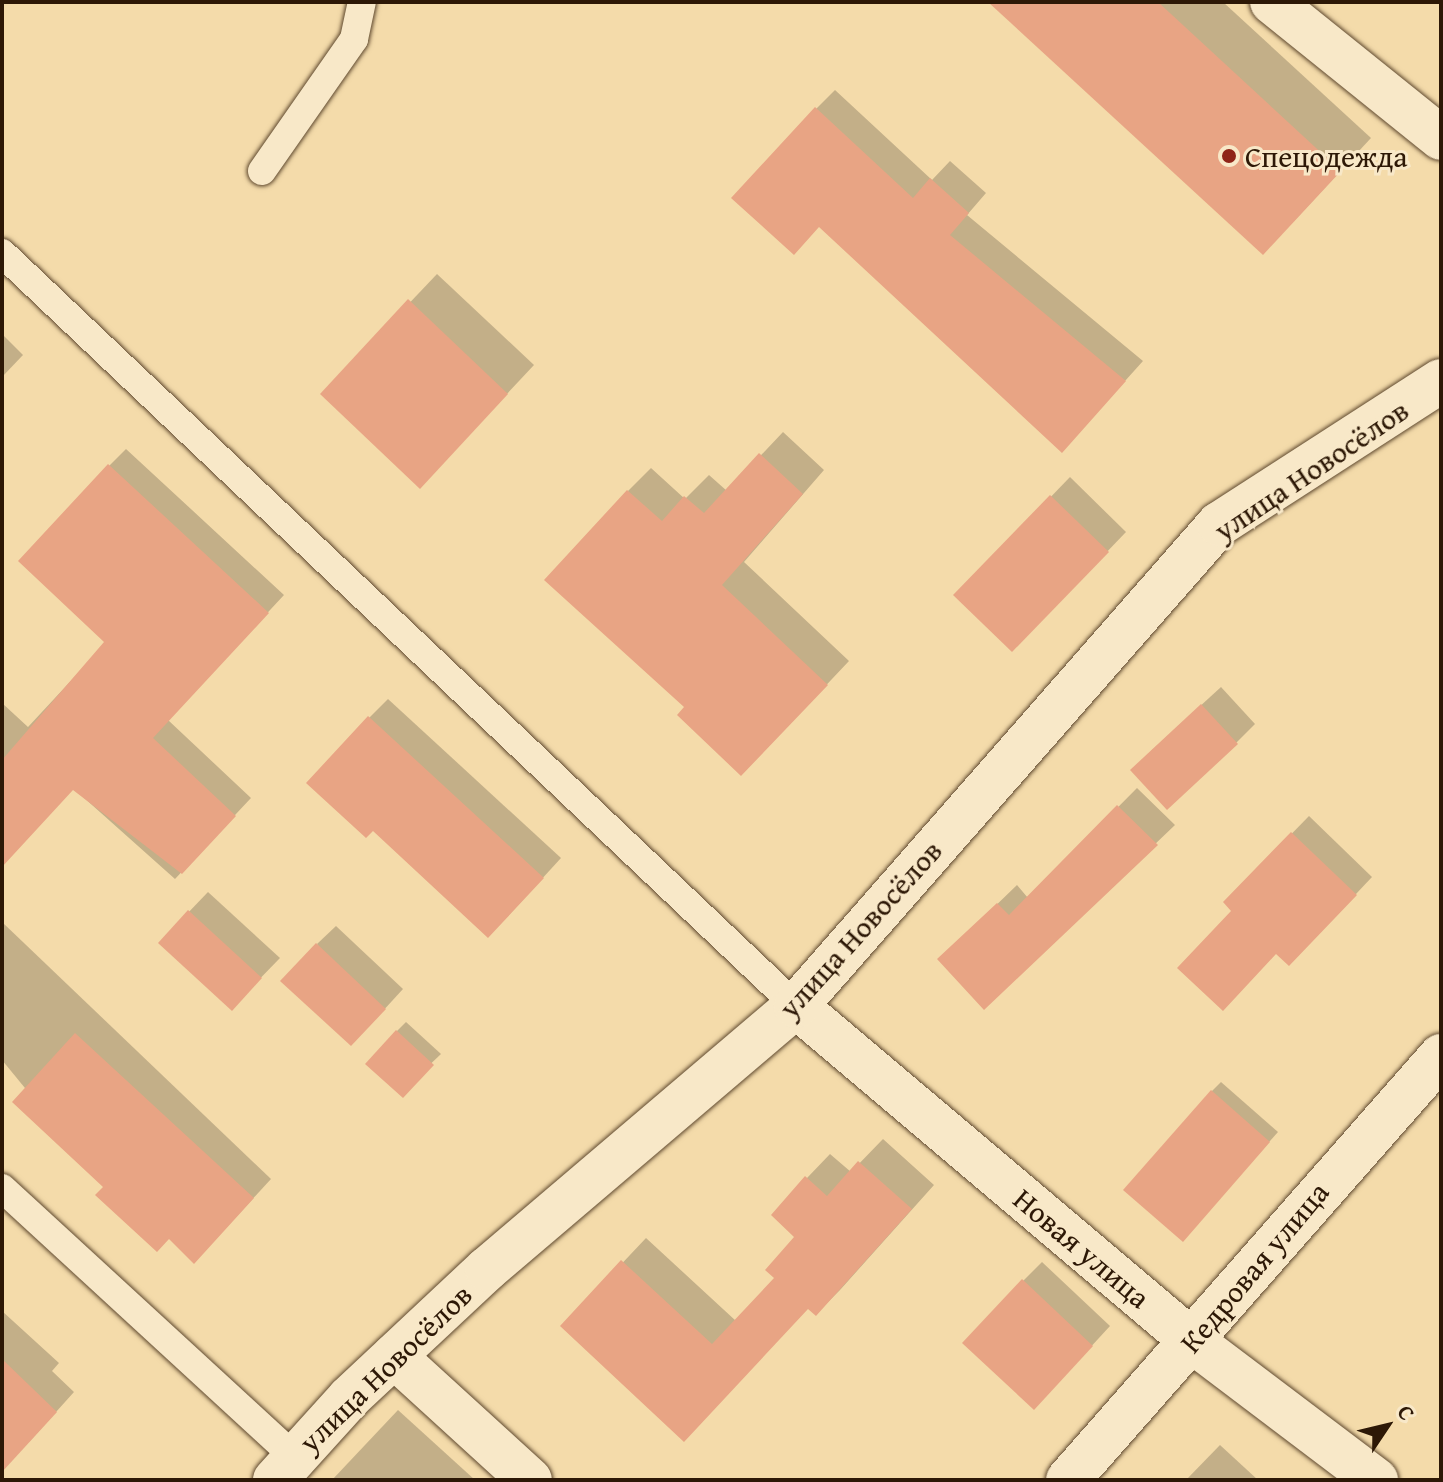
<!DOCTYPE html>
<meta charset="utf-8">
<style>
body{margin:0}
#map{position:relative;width:1443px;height:1482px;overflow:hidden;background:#f4dbaa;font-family:"Gentium Book Plus",serif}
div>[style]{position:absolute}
.shadow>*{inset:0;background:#0003}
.building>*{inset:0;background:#e8a484}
.roads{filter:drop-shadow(0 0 2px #5f492f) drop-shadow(0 0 2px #5f492f)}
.service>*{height:28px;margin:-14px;padding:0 14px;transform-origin:14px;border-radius:14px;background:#f8e8c8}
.minor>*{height:44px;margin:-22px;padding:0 22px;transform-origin:22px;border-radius:22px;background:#f8e8c8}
.dots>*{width:22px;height:22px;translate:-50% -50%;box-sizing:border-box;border:4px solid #f8e8c8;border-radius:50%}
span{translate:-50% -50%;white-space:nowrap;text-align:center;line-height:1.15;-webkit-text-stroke:6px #f8e8c8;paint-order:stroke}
.poi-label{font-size:30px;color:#2d1806}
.left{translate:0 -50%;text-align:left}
.street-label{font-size:30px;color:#2d1806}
.frame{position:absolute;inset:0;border:4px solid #2d1806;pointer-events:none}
.north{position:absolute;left:1347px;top:1386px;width:80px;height:80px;-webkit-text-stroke:6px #f8e8c8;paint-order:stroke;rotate:55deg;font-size:22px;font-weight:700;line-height:32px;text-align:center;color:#2d1806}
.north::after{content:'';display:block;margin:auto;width:28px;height:36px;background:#2d1806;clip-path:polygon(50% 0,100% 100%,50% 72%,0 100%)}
</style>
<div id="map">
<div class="shadow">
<i style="clip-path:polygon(991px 2px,1223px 2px,1371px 138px,1294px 221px)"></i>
<i style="clip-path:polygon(835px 90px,932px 180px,950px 161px,986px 193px,967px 215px,1143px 361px,1080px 431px,816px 109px)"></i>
<i style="clip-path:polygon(437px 274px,534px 365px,446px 459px,323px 394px)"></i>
<i style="clip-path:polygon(2px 334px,23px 355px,2px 377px)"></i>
<i style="clip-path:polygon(783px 432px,824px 470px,744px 562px,849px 661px,764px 751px,687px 707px,628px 491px,651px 468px,685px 499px,709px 475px,727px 491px)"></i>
<i style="clip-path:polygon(126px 449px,284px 595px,168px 720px,251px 798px,175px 879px,73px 788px,2px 818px,2px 703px,28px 727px,107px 642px,109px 466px)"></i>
<i style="clip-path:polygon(1070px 477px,1126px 532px,1031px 631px,956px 595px)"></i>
<i style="clip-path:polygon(1221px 687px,1255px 724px,1236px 743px,1151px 751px)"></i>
<i style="clip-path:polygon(388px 699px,561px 858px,507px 917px,369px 718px)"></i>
<i style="clip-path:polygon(1137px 788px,1175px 825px,985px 1007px,959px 941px,1017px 885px,1028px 898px)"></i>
<i style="clip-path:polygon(1309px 816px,1372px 877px,1306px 947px,1277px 952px,1225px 902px)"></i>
<i style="clip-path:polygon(208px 892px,280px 958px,250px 989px,160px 942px)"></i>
<i style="clip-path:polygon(2px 922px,271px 1179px,212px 1243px,169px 1237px,106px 1187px,2px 1060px)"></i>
<i style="clip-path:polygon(336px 926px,403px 989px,370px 1025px,317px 944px)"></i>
<i style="clip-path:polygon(406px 1022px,441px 1054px,400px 1093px,397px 1031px)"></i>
<i style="clip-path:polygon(1221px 1082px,1278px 1132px,1192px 1230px,1212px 1091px)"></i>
<i style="clip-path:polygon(883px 1139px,934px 1185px,840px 1290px,816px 1314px,809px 1307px,684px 1439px,563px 1326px,646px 1238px,736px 1321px,777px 1278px,797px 1237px,807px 1178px,830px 1154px,851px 1172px)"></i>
<i style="clip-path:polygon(1042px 1262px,1110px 1326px,1053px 1388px,1023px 1281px)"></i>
<i style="clip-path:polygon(2px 1311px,59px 1363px,52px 1371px,74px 1392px,29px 1442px,2px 1453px)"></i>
<i style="clip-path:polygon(398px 1410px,475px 1480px,332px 1480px)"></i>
<i style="clip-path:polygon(1220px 1445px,1258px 1480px,1186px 1480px)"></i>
</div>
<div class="building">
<i style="clip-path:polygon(988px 2px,1158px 2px,1341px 171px,1263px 255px)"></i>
<i style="clip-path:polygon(815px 107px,913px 198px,930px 178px,969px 213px,950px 235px,1126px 381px,1062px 453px,819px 227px,794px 255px,731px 198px)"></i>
<i style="clip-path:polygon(408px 299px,508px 394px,420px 489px,320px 394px)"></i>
<i style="clip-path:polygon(759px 453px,803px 494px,722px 585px,828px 685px,741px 776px,677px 715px,684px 707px,544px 580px,627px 490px,662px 521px,684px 496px,704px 513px)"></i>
<i style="clip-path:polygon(108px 464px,269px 613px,153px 738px,236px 816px,182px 874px,73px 790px,2px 867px,2px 760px,104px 642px,18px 561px)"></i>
<i style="clip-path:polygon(1050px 495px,1109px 552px,1012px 652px,953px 595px)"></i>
<i style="clip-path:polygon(1201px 704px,1238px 744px,1167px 810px,1130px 770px)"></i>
<i style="clip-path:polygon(368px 716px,544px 878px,488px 938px,373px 831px,366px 838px,306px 783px)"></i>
<i style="clip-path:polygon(1117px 805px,1158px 845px,984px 1010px,937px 959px,997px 903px,1009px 915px)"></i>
<i style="clip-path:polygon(1291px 832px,1357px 895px,1289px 966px,1276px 954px,1223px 1011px,1177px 968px,1231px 911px,1223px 902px)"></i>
<i style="clip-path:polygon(188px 910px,262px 978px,232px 1011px,158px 943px)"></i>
<i style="clip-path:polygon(316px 943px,386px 1009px,351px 1046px,280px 981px)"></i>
<i style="clip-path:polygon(396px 1030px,434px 1065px,403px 1098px,365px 1064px)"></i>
<i style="clip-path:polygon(75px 1033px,254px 1198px,194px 1264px,169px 1239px,157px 1252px,95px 1195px,103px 1187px,12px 1102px)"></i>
<i style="clip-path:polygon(1211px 1090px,1270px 1142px,1183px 1242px,1123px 1190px)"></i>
<i style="clip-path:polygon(858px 1161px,912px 1209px,816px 1316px,808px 1309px,684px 1442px,560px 1326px,621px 1260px,712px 1344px,774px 1278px,765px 1270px,794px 1237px,771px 1215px,805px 1176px,827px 1196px)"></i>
<i style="clip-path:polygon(1022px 1279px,1093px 1346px,1034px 1410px,962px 1343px)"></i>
<i style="clip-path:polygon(2px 1359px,57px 1412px,2px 1472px)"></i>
</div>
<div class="roads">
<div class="service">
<i style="left:262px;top:171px;width:161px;rotate:-55.1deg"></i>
<i style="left:354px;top:39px;width:38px;rotate:-78deg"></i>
<i style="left:2px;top:253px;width:1094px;rotate:43.48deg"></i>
<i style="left:2px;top:1188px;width:398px;rotate:42.6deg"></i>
</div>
<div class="minor">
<i style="left:1272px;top:2px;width:217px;rotate:38.8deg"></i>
<i style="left:796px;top:1006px;width:519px;rotate:40.23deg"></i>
<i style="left:1192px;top:1341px;width:231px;rotate:37.1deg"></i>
<i style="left:394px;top:1356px;width:184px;rotate:42.4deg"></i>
<i style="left:275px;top:1480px;width:110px;rotate:-47.9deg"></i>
<i style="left:349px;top:1398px;width:189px;rotate:-43.1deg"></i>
<i style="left:487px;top:1269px;width:406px;rotate:-40.4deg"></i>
<i style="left:796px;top:1006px;width:641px;rotate:-48.73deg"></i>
<i style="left:1219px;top:524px;width:264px;rotate:-32.8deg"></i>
<i style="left:1068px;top:1480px;width:565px;rotate:-48.66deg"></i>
</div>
</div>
<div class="dots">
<i style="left:1229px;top:156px;background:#8f2418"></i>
</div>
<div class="poi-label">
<span class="left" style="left:1245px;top:156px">Спецодежда</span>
</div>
<div class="street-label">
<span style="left:1311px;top:470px;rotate:-34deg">улица Новосёлов</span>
<span style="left:860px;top:929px;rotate:-48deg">улица Новосёлов</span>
<span style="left:1082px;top:1248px;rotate:40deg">Новая улица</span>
<span style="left:1254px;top:1267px;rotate:-50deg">Кедровая улица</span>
<span style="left:385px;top:1368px;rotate:-44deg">улица Новосёлов</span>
</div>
<div class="frame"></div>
<div class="north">С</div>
</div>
